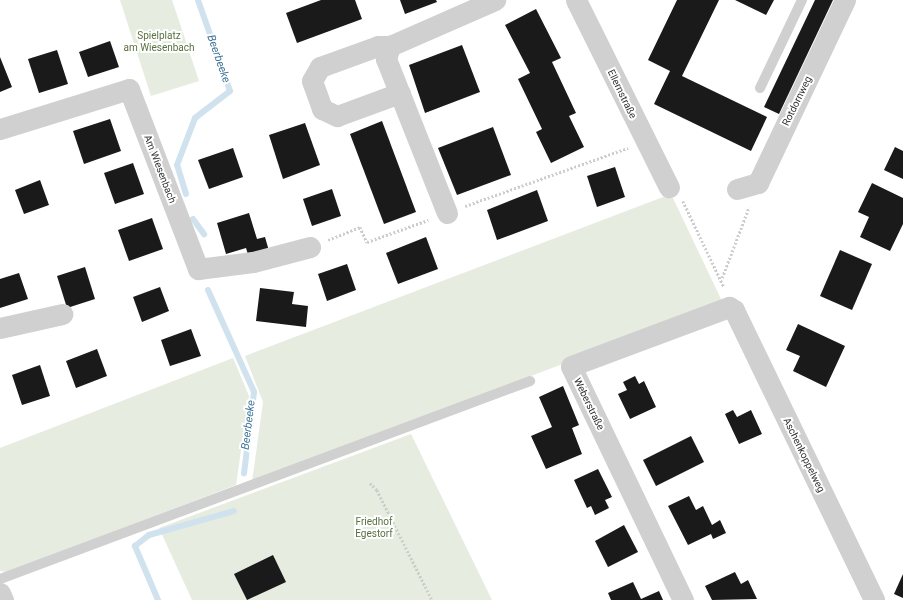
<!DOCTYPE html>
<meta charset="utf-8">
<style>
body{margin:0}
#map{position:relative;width:903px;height:600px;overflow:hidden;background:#fff;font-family:Roboto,sans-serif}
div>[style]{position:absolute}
.green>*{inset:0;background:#e6ecdf}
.stream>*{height:6px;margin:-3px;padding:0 3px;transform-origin:3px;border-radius:3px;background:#cfe2ee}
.building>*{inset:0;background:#1a1a1a}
.path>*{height:2.5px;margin-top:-1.25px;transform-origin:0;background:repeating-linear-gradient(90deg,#cdcdcd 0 2px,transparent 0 4px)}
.service>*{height:10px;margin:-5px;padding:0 5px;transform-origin:5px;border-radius:5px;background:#d0d0d0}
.minor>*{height:21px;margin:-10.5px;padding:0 10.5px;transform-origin:10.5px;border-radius:10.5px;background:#d0d0d0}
span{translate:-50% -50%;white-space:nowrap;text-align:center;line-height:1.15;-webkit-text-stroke:4px #fff;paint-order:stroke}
.park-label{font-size:10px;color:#56703f}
.street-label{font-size:10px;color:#333}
.water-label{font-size:11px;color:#3f7597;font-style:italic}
</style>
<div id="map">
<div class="green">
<i style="clip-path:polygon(120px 0,172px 0,199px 81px,151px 96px)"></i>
<i style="clip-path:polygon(671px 194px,721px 299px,720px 304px,252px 482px,263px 402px,245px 356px)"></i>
<i style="clip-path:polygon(233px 358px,249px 396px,236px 485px,7px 572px,0 571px,0 448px)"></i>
<i style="clip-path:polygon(411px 434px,492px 600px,192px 600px,159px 528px)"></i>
</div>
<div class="stream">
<i style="left:186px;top:194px;width:30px;rotate:-107deg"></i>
<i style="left:177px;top:165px;width:50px;rotate:-69deg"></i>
<i style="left:195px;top:118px;width:44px;rotate:-37.6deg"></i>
<i style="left:230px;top:91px;width:96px;rotate:-109.4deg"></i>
<i style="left:193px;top:219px;width:19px;rotate:54deg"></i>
<i style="left:208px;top:290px;width:112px;rotate:65.7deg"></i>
<i style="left:254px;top:392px;width:82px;rotate:97deg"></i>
<i style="left:158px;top:600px;width:59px;rotate:-113.1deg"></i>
<i style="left:135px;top:546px;width:18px;rotate:-38deg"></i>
<i style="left:149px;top:535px;width:88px;rotate:-15.8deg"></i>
</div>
<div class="building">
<i style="clip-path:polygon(321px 0,355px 0,362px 19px,297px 43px,286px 13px)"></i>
<i style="clip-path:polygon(400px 0,436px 0,437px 2px,405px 14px)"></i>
<i style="clip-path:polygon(677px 0,719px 0,682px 76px,767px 117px,751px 151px,654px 104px,670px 71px,648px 60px)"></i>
<i style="clip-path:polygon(735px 0,774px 0,766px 15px)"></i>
<i style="clip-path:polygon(815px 0,833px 0,779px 114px,764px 107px)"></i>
<i style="clip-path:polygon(536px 9px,561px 58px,552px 62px,576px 113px,569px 116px,584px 147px,551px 163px,536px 132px,542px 129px,518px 79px,530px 73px,505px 25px)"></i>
<i style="clip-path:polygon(110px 41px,119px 67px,88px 77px,79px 52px)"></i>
<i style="clip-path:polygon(462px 45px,480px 92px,425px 113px,409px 65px)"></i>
<i style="clip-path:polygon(57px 50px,68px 84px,39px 93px,28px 59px)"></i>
<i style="clip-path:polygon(0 57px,12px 87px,0 92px)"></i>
<i style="clip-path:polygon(110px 119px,121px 151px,84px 164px,73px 131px)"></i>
<i style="clip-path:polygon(382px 121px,416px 212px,384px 224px,350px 134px)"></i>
<i style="clip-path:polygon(305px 123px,320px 165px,283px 179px,269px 135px)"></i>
<i style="clip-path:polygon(493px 127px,511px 175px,457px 195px,438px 148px)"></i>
<i style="clip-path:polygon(895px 147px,903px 151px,903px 179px,884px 170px)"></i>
<i style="clip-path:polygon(233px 148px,243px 177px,209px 189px,198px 160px)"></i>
<i style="clip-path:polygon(133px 163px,144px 194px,115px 204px,104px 173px)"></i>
<i style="clip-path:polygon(615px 167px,625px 197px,597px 207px,587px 176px)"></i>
<i style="clip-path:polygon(40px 180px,49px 205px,24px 214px,15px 190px)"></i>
<i style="clip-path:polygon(872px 183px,903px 198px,903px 224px,890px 251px,860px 237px,869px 217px,858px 212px)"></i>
<i style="clip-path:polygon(332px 189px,341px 216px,312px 226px,303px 199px)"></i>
<i style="clip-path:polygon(537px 190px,548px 221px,497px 240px,487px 210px)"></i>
<i style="clip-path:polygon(249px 213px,257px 239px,265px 237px,269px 251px,249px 258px,246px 248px,226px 254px,217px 223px)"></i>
<i style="clip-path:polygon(152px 218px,163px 249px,129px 261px,118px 230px)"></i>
<i style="clip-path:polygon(426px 237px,438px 269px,398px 284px,386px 253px)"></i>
<i style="clip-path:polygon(840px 250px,872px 264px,852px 310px,820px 296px)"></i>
<i style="clip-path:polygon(347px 264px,356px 290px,327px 301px,318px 274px)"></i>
<i style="clip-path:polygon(85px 267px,95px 299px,67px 308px,57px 276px)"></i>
<i style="clip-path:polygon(19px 273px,28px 299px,0 308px,0 279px)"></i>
<i style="clip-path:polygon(160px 287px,169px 311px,142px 322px,133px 297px)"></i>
<i style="clip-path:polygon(260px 288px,294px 292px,292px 304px,308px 306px,306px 327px,256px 321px)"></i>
<i style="clip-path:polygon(798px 324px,845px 346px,826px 387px,793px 371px,800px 356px,786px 350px)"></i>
<i style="clip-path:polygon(191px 329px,201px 356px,170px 366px,161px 340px)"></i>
<i style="clip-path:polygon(97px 349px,107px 376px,76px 388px,66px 361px)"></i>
<i style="clip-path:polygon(40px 365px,50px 396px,22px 405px,12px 375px)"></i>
<i style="clip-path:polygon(635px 376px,639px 384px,644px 381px,656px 407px,630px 419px,618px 394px,627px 390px,623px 382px)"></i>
<i style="clip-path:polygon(563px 386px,579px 425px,572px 428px,582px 454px,546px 469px,531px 436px,552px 427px,539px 397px)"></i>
<i style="clip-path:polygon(733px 410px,737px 417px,751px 410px,762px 434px,739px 444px,725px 414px)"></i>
<i style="clip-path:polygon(691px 436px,704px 462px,656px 486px,643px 460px)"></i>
<i style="clip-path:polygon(598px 469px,612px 497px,605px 500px,609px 508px,595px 515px,591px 506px,587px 508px,574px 480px)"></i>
<i style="clip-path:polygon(689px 496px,696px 510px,703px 506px,712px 525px,720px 520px,726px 533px,713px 539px,711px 534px,688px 545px,668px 506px)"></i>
<i style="clip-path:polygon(624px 525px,638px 552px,608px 567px,595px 541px)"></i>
<i style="clip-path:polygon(273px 555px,286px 582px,247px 600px,234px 574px)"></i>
<i style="clip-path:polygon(735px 572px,741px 584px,748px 580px,757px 599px,712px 600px,705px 586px)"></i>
<i style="clip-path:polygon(903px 574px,903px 598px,894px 594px)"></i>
<i style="clip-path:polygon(633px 582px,641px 599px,659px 591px,663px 600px,611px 600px,608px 593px)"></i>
</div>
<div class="path">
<i style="left:683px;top:201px;width:95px;rotate:64.5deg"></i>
<i style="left:465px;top:206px;width:173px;rotate:-19.6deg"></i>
<i style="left:328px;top:240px;width:35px;rotate:-22deg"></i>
<i style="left:360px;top:227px;width:17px;rotate:65deg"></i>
<i style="left:367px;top:242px;width:65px;rotate:-19.8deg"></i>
<i style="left:722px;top:278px;width:76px;rotate:-69.2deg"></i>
<i style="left:370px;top:483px;width:10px;rotate:45deg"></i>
<i style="left:377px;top:490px;width:123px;rotate:63.4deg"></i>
</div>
<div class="service">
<i style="left:760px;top:88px;width:98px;rotate:-64.5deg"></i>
<i style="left:0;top:579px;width:566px;rotate:-20.48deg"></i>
</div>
<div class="minor">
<i style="left:576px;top:0;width:209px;rotate:63.6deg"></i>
<i style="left:390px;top:46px;width:12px;rotate:180deg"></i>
<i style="left:378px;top:46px;width:62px;rotate:160.1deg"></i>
<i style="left:320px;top:67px;width:16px;rotate:120deg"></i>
<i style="left:312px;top:81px;width:30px;rotate:70deg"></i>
<i style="left:322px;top:109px;width:17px;rotate:25deg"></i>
<i style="left:337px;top:116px;width:67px;rotate:-20.1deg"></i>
<i style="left:0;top:129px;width:135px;rotate:-17.2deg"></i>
<i style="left:129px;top:89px;width:193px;rotate:69deg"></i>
<i style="left:198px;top:269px;width:55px;rotate:-7.3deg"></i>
<i style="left:253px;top:262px;width:59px;rotate:-14.7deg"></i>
<i style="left:737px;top:189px;width:22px;rotate:-16deg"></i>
<i style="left:758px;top:183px;width:203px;rotate:-64.6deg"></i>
<i style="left:447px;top:213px;width:166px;rotate:-111.6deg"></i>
<i style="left:386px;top:59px;width:14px;rotate:-73deg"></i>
<i style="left:390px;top:46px;width:115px;rotate:-23.7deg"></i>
<i style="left:0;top:328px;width:64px;rotate:-12.7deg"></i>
<i style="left:0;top:593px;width:8px;rotate:67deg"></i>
<i style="left:683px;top:600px;width:259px;rotate:-115.6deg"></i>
<i style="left:571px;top:366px;width:169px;rotate:-20.5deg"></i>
<i style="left:729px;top:307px;width:6px;rotate:31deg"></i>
<i style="left:734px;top:310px;width:322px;rotate:64.2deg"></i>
</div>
<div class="park-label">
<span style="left:159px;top:41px">Spielplatz<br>am Wiesenbach</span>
<span style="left:374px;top:527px">Friedhof<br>Egestorf</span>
</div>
<div class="street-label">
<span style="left:622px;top:94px;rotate:64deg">Ellernstraße</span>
<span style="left:797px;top:101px;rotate:-64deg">Rotdornweg</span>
<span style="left:160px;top:169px;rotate:69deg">Am Wiesenbach</span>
<span style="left:589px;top:404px;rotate:64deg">Weberstraße</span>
<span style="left:804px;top:455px;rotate:64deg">Aschenkoppelweg</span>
</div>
<div class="water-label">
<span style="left:218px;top:59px;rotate:71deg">Beerbeeke</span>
<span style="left:249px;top:425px;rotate:-83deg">Beerbeeke</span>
</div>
</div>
